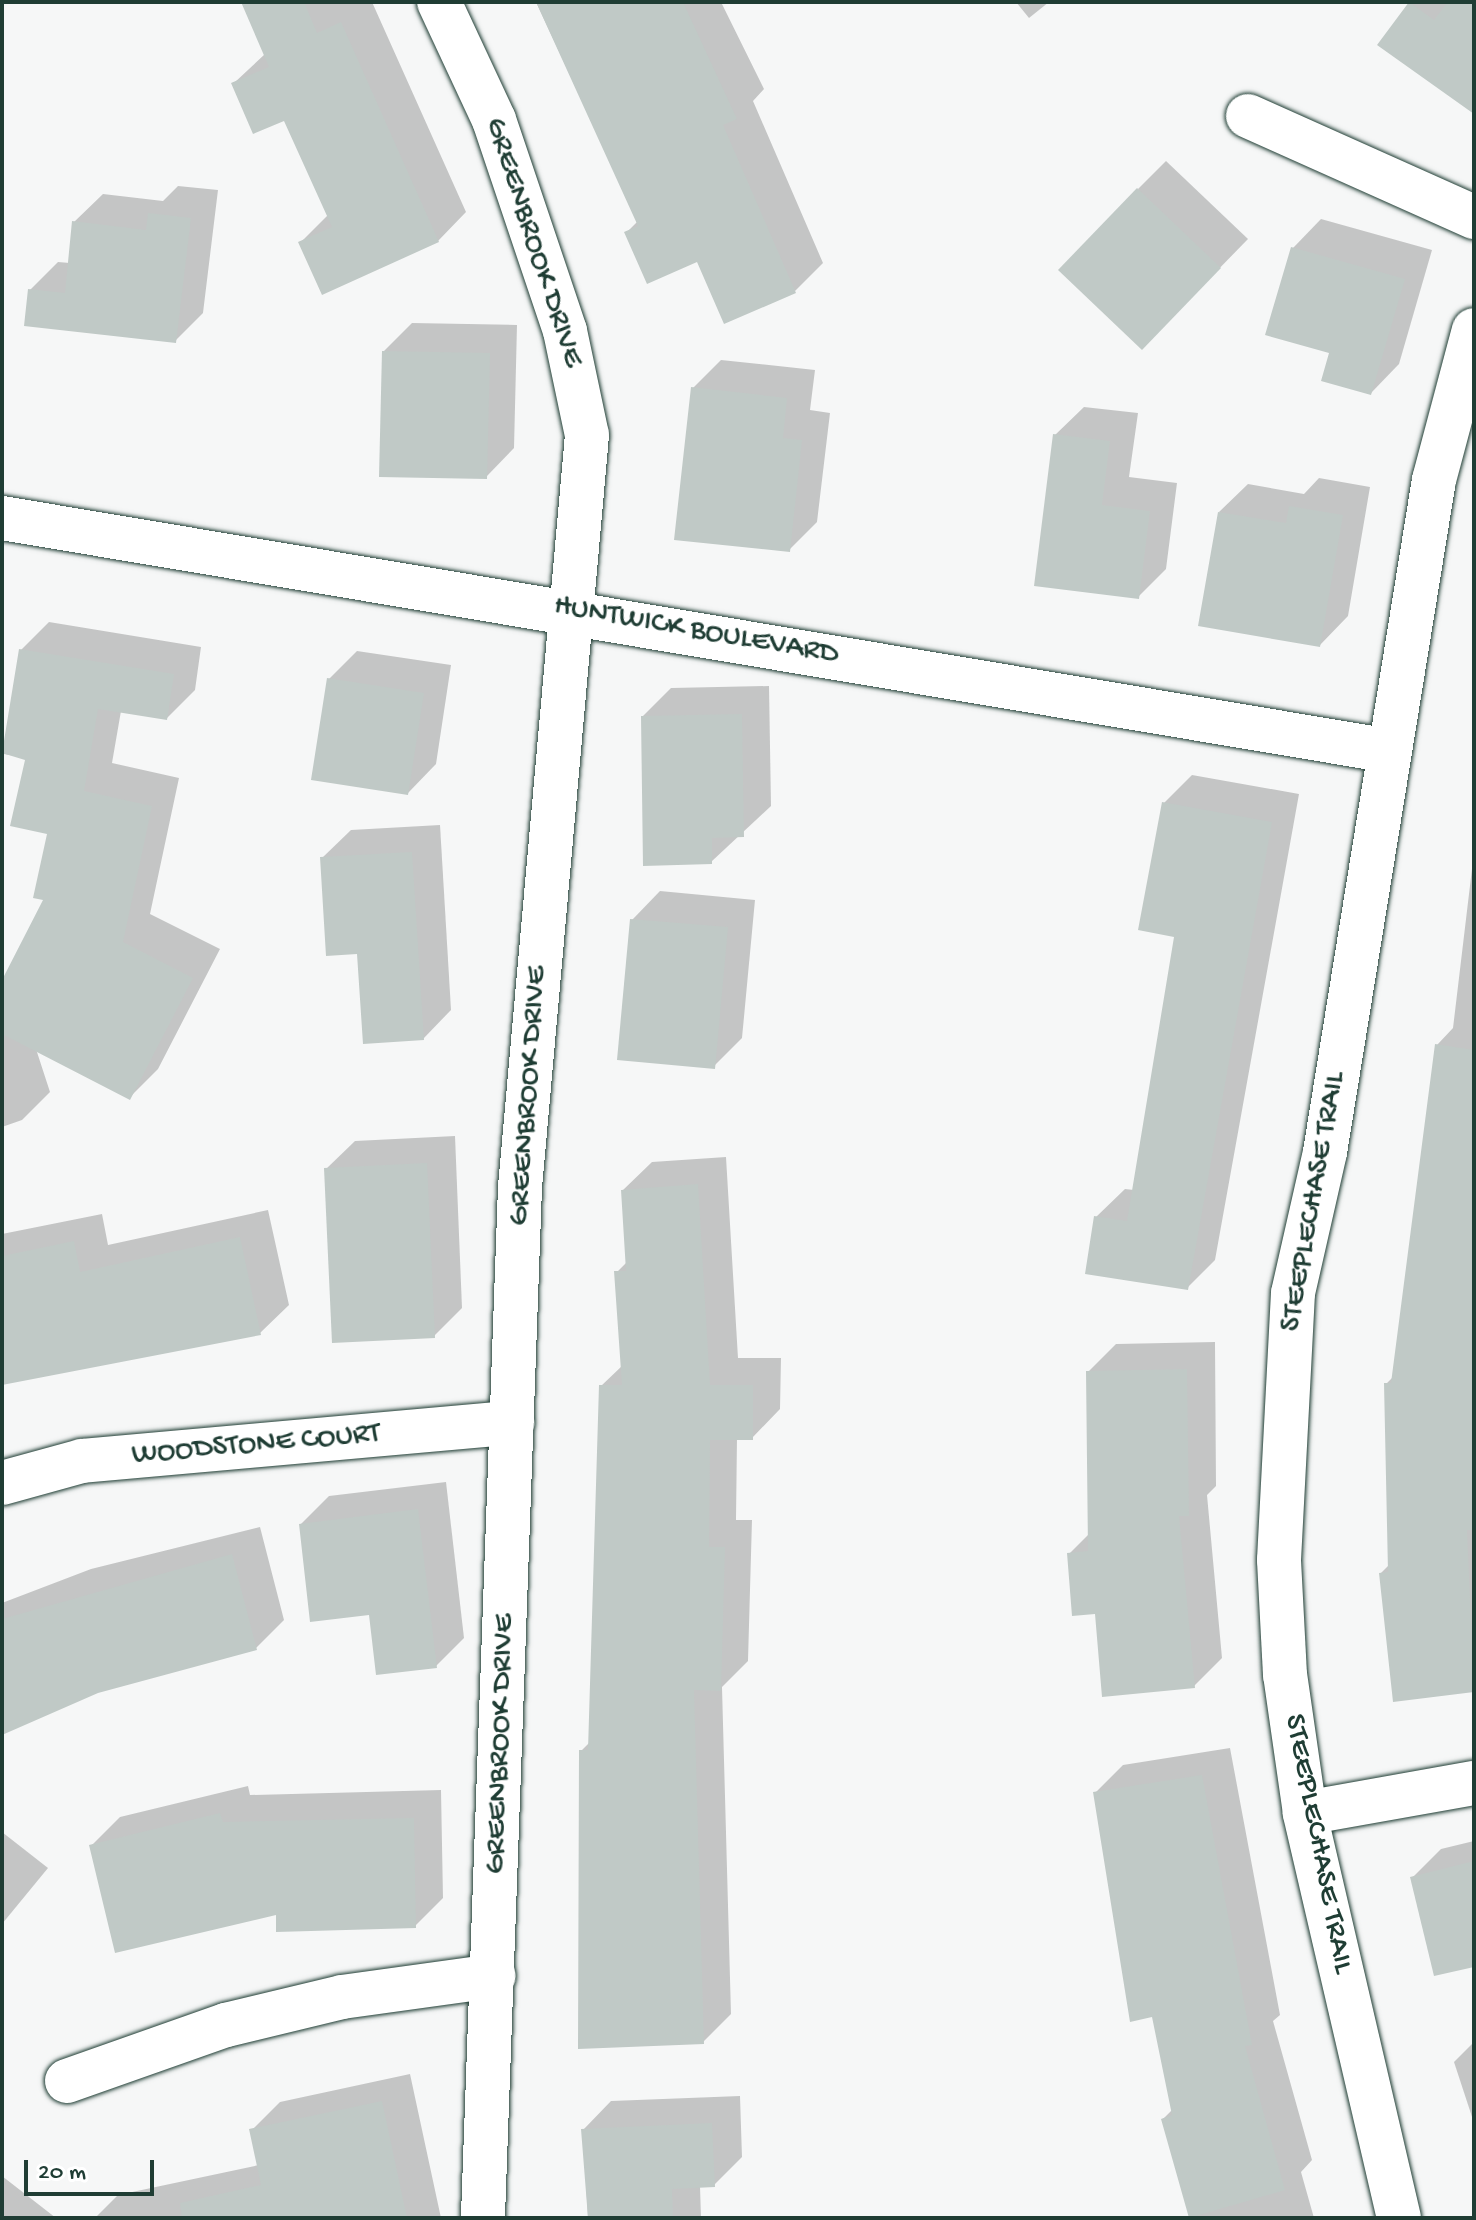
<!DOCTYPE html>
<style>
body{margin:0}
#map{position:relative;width:1476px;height:2220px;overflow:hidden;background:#f6f7f7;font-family:"Gochi Hand",sans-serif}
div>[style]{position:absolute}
.shadow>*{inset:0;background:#0003}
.building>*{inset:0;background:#c0c9c6}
.roads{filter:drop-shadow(0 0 2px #1f3d34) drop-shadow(0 0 2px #1f3d34)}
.street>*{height:44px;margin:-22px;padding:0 22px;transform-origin:22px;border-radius:22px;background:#fff}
span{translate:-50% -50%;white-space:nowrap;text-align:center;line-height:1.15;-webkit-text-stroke:8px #fff;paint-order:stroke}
.street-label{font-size:30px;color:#1f3d34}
.frame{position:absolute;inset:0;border:4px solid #1f3d34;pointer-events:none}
.scale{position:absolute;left:24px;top:2160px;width:130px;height:36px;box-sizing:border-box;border:4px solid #1f3d34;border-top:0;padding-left:10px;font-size:24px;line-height:28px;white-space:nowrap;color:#1f3d34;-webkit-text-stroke:6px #fff;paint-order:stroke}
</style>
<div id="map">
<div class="shadow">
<i style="clip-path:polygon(243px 2px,372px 2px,466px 212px,438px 241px,300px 243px,328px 215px,285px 118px,234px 83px,265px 54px)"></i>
<i style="clip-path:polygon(536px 2px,721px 2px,764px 89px,753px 101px,823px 263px,795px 291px,627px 232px,638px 221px)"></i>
<i style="clip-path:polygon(1016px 2px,1049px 2px,1029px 18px)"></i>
<i style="clip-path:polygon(1412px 2px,1474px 2px,1474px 112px,1380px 45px)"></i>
<i style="clip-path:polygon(1166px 161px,1248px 239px,1170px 319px,1138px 189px)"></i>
<i style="clip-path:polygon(178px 186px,218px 190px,203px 313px,175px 341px,30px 290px,58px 262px,70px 263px,74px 222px,103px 194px,163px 201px)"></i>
<i style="clip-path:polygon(1321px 219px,1432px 250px,1399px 364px,1371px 393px,1331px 352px,1293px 248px)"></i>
<i style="clip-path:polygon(412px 323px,517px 325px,514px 448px,486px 477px,384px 351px)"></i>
<i style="clip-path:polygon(721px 360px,815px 370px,810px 410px,830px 413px,817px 522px,789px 550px,693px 388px)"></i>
<i style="clip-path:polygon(1084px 407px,1138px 413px,1129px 477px,1177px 483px,1166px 569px,1138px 597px,1055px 435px)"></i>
<i style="clip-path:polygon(1319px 478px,1370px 487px,1348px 616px,1320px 645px,1219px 512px,1248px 484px,1304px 494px)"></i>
<i style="clip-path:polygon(49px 622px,201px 647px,195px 690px,167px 718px,121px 711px,112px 763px,179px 778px,150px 914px,220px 949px,158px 1069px,130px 1097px,36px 1049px,50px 1092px,22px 1120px,2px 1127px,2px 1030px,46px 899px,49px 833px,27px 758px,4px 754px,21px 650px)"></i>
<i style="clip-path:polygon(357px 651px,451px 665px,436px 764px,408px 793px,329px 679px)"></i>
<i style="clip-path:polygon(769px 686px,771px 806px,711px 862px,643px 716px,671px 688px)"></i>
<i style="clip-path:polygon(1192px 775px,1299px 794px,1215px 1260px,1187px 1288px,1096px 1217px,1125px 1189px,1134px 1190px,1176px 935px,1164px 803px)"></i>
<i style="clip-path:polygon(440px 825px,451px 1010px,423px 1039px,359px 952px,322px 858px,351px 830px)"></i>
<i style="clip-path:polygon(1474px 852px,1474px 1690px,1395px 1700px,1381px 1573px,1389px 1565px,1386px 1384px,1393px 1377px,1437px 1045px,1453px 1028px)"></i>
<i style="clip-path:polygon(660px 891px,755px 900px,742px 1038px,714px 1066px,632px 920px)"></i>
<i style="clip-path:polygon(455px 1136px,462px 1308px,434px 1336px,326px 1169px,355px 1141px)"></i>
<i style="clip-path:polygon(726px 1157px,738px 1358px,781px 1358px,780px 1409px,752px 1438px,737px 1438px,736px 1520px,752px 1520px,748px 1661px,722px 1687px,731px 2014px,703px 2042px,581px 1751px,590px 1742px,601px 1386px,623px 1365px,617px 1272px,628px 1261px,623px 1190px,652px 1162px)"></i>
<i style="clip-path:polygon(268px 1210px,289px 1305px,260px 1333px,2px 1383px,2px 1234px,102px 1214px,108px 1245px)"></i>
<i style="clip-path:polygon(1215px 1342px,1216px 1486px,1207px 1495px,1222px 1658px,1194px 1686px,1069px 1554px,1090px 1533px,1088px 1372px,1116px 1344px)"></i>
<i style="clip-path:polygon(446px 1482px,464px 1638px,436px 1666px,371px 1613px,301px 1524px,329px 1496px)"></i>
<i style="clip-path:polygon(260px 1527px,284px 1620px,256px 1648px,97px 1691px,2px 1732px,2px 1603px,91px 1569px)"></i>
<i style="clip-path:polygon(1230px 1748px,1280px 2015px,1273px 2021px,1312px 2160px,1301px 2172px,1314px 2218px,1191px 2218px,1163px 2119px,1173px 2109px,1154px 2015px,1095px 1793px,1123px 1765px)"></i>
<i style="clip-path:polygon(248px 1786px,250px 1795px,441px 1790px,443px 1898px,415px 1926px,277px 1913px,92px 1845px,120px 1817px)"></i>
<i style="clip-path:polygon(2px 1832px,48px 1868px,2px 1924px)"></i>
<i style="clip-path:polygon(1474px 1841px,1474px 1964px,1412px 1878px,1441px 1849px)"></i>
<i style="clip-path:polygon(1474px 2042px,1474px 2123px,1454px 2062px)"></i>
<i style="clip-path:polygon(410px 2074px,441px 2218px,95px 2218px,118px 2195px,259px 2165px,252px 2130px,280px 2102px)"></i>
<i style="clip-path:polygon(740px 2096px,742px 2157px,714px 2185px,700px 2186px,701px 2218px,588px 2218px,583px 2130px,611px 2101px)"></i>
<i style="clip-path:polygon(2px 2176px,56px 2218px,2px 2218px)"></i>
</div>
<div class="building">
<i style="clip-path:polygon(241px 2px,304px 2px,317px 33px,341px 22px,439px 242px,322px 295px,298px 242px,332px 227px,284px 121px,253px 134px,231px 83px,269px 67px)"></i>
<i style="clip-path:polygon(536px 2px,683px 2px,737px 119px,723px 125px,796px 293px,724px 324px,697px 262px,647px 284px,624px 232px,638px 226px)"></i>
<i style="clip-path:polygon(1409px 2px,1434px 20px,1448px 2px,1474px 2px,1474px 114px,1377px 45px)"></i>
<i style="clip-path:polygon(1137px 188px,1221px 268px,1142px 350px,1058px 270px)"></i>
<i style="clip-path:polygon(148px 213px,191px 218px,176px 343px,24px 326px,28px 289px,65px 293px,72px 221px,146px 230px)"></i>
<i style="clip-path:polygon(1291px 247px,1405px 279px,1371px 395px,1321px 381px,1329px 353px,1265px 335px)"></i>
<i style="clip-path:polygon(382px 351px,490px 353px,487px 479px,379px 477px)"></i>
<i style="clip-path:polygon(691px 387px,787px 398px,783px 438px,802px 440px,790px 552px,674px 540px)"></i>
<i style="clip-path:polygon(1053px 434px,1110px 441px,1102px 505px,1150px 511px,1139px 599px,1034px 586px)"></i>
<i style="clip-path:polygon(1289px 506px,1343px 515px,1320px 647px,1198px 626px,1218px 512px,1286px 523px)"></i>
<i style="clip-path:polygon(19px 649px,174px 674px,167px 720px,98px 709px,84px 791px,152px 806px,123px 942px,193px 978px,130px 1100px,2px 1034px,2px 980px,43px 900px,33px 898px,47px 834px,10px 826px,25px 760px,2px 753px)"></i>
<i style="clip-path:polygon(327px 678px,424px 693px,408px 795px,311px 780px)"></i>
<i style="clip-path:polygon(742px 714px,744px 837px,712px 838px,712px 864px,643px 866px,641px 716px)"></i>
<i style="clip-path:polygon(1162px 802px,1272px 822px,1188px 1290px,1085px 1274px,1094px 1216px,1127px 1221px,1174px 937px,1138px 930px)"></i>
<i style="clip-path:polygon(412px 852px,424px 1040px,363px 1044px,357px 954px,326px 956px,320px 857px)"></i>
<i style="clip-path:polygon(630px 919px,728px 927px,715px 1069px,617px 1060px)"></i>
<i style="clip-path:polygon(1435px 1044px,1474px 1050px,1474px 1530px,1467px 1530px,1474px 1692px,1393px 1702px,1379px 1573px,1388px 1572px,1384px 1383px,1391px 1383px)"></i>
<i style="clip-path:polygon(427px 1163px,435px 1338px,332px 1343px,324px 1168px)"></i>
<i style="clip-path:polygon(698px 1184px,710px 1385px,753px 1385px,753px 1440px,710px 1440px,709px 1547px,725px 1547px,721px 1691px,694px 1690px,704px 2044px,578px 2049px,579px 1750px,588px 1750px,599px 1385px,622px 1385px,614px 1271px,626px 1271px,621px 1190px)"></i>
<i style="clip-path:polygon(240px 1237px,261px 1335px,2px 1385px,2px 1256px,74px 1241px,80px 1272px)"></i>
<i style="clip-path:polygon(1187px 1369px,1189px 1516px,1179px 1516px,1195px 1688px,1102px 1697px,1095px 1614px,1072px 1616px,1067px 1553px,1088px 1551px,1086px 1371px)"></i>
<i style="clip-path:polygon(418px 1509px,437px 1668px,376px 1675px,369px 1615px,310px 1622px,299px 1524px)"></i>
<i style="clip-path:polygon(232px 1554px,257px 1650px,98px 1693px,2px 1735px,2px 1619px)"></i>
<i style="clip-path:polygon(1202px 1775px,1252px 2045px,1245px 2046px,1285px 2190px,1189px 2218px,1161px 2119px,1172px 2115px,1152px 2017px,1130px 2022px,1093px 1792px)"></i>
<i style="clip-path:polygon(220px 1813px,223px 1822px,414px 1818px,416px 1928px,276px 1932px,276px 1915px,115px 1953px,89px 1845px)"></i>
<i style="clip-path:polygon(1474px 1861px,1474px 1967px,1434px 1976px,1410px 1877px)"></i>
<i style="clip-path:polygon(382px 2101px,407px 2218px,182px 2218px,180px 2203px,261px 2185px,249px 2129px)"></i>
<i style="clip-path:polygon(712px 2123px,715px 2187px,672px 2189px,673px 2218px,588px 2218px,581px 2129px)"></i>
</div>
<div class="roads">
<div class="street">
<i style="left:439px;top:2px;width:130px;rotate:65deg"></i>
<i style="left:494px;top:120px;width:223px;rotate:71.4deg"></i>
<i style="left:565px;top:331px;width:106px;rotate:78.1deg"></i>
<i style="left:587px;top:435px;width:755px;rotate:95.09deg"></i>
<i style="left:520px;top:1187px;width:1032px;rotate:92.06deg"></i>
<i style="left:1248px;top:116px;width:248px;rotate:24.1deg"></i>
<i style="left:2px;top:518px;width:1407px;rotate:9.53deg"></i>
<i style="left:2px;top:1483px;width:83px;rotate:-15.4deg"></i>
<i style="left:82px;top:1461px;width:432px;rotate:-5.1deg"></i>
<i style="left:1305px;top:1813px;width:172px;rotate:-10.1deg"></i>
<i style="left:67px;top:2081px;width:169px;rotate:-19.4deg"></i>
<i style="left:226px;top:2025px;width:119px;rotate:-13.6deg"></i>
<i style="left:342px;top:1997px;width:153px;rotate:-7.9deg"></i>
<i style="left:1399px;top:2218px;width:416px;rotate:-103.1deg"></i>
<i style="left:1305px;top:1813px;width:139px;rotate:-98.2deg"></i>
<i style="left:1285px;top:1675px;width:115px;rotate:-93deg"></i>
<i style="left:1279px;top:1560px;width:267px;rotate:-87deg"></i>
<i style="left:1293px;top:1293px;width:145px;rotate:-77.2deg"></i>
<i style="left:1325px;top:1152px;width:681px;rotate:-80.79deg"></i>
<i style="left:1434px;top:480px;width:155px;rotate:-75.1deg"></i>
</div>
</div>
<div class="street-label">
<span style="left:532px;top:243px;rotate:72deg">GREENBROOK DRIVE</span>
<span style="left:696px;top:632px;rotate:10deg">HUNTWICK BOULEVARD</span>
<span style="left:530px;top:1096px;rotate:-86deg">GREENBROOK DRIVE</span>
<span style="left:1315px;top:1202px;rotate:-80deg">STEEPLECHASE TRAIL</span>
<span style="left:256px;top:1446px;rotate:-5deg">WOODSTONE COURT</span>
<span style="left:502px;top:1744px;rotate:-88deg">GREENBROOK DRIVE</span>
<span style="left:1317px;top:1844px;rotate:79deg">STEEPLECHASE TRAIL</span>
</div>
<div class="frame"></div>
<div class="scale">20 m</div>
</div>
